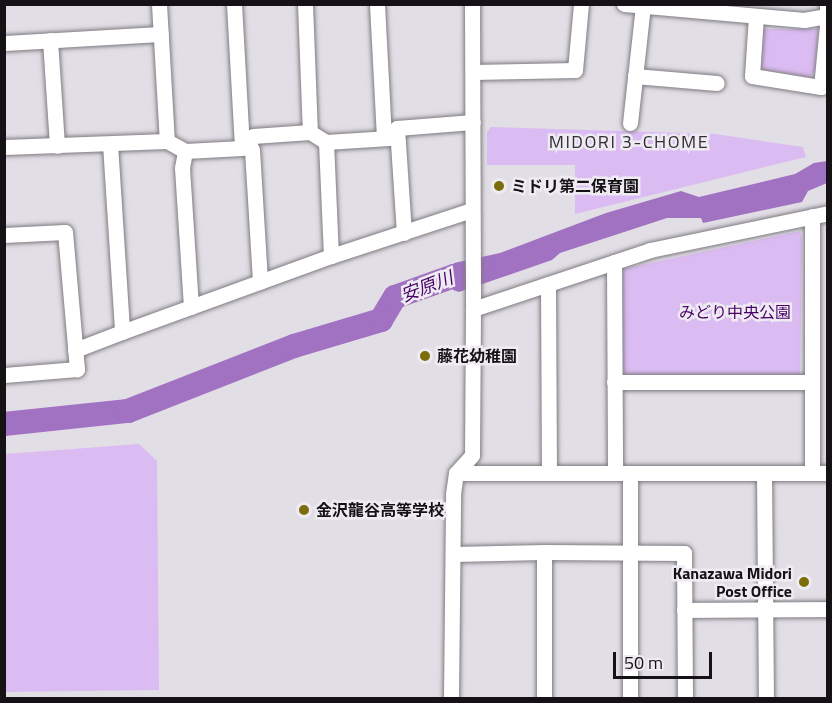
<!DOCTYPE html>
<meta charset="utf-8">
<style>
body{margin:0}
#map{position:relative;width:832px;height:703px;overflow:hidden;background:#e2dee5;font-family:"Titillium Web","Noto Sans JP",sans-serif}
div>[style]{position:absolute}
.green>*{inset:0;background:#dbbcf2}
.water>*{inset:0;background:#a171c2}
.river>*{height:24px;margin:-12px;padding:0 12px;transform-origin:12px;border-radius:12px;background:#a171c2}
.roads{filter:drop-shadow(0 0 2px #7f7b82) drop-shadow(0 0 2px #7f7b82)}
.minor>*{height:15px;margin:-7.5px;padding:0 7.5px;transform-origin:7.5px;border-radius:7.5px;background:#fff}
.dots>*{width:16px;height:16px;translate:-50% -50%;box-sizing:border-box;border:3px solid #efebf2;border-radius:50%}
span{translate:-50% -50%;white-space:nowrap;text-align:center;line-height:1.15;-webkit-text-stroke:5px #efebf2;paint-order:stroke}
.poi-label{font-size:16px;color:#141215;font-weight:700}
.left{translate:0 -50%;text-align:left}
.right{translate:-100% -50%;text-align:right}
.park-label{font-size:16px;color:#490069}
.neighbourhood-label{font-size:18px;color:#322f34;letter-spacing:1.5px}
.water-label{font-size:18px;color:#480067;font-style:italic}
.frame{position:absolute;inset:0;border:6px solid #141215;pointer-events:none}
.scale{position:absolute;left:613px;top:652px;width:99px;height:27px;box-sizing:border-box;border:3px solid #141215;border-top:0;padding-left:8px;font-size:18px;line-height:21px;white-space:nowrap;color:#141215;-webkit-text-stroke:4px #efebf2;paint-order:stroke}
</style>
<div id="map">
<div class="green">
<i style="clip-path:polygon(763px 29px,818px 29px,816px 71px,809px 77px,764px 70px,760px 65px)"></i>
<i style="clip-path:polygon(491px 127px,715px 134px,803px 147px,806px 157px,575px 214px,575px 165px,487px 165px,487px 132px)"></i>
<i style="clip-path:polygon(800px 231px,802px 238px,800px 377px,626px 376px,621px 369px,623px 269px)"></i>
<i style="clip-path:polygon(139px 444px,157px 461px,159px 690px,5px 692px,5px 454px)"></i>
</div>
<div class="water">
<i style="clip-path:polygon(827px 161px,827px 183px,808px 191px,802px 202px,703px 223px,701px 218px,667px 218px,560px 253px,552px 260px,459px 292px,453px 290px,454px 263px,500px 253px,606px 213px,681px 191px,699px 197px,795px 174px,814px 163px)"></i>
</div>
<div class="river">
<i style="left:4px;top:424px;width:125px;rotate:-6deg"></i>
<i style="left:128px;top:411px;width:178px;rotate:-21.4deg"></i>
<i style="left:294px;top:346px;width:91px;rotate:-16.6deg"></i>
<i style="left:381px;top:320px;width:27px;rotate:-59deg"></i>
<i style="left:395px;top:297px;width:63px;rotate:-19.6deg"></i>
<i style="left:454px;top:276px;width:31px;rotate:-11deg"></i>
</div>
<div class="roads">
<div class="minor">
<i style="left:159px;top:4px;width:137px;rotate:86.7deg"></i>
<i style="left:234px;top:4px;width:144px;rotate:86.8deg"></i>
<i style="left:305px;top:4px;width:128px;rotate:87.8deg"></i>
<i style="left:377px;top:4px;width:134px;rotate:87deg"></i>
<i style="left:472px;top:4px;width:305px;rotate:89.8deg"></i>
<i style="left:624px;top:4px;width:181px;rotate:5.1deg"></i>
<i style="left:804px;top:20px;width:23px;rotate:-10deg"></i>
<i style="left:827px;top:16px;width:12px;rotate:-90deg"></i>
<i style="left:756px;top:16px;width:60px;rotate:93.8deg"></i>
<i style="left:752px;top:76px;width:70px;rotate:9.1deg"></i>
<i style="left:821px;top:87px;width:72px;rotate:-84.4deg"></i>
<i style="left:50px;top:40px;width:106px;rotate:86.2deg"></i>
<i style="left:4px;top:43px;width:157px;rotate:-3.3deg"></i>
<i style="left:473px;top:72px;width:102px;rotate:-1.1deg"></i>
<i style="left:575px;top:70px;width:66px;rotate:-84.8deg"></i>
<i style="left:635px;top:76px;width:82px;rotate:4.9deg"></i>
<i style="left:630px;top:123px;width:118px;rotate:-83.7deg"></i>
<i style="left:397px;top:128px;width:105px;rotate:86.2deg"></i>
<i style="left:248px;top:141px;width:10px;rotate:66deg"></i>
<i style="left:252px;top:150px;width:132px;rotate:86.5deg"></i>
<i style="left:326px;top:142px;width:114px;rotate:87.5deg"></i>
<i style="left:110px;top:144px;width:188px;rotate:86.3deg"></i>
<i style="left:122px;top:332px;width:222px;rotate:-20deg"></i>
<i style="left:331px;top:256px;width:148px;rotate:-18.1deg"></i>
<i style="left:4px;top:147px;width:163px;rotate:-2.1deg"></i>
<i style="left:167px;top:141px;width:21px;rotate:29deg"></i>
<i style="left:185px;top:151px;width:57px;rotate:-3deg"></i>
<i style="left:242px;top:148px;width:16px;rotate:-47deg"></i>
<i style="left:253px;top:136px;width:57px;rotate:-4deg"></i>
<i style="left:310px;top:132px;width:19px;rotate:32deg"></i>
<i style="left:326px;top:142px;width:63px;rotate:-3.6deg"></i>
<i style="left:389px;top:138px;width:13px;rotate:-51deg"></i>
<i style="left:397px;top:128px;width:76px;rotate:-4.5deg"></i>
<i style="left:185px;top:151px;width:17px;rotate:100deg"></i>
<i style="left:182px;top:168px;width:139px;rotate:86.3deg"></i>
<i style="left:812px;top:216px;width:257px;rotate:90deg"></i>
<i style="left:4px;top:235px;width:61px;rotate:-2.8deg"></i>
<i style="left:65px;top:232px;width:138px;rotate:85deg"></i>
<i style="left:77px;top:369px;width:73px;rotate:175.3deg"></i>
<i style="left:614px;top:262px;width:211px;rotate:89.7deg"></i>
<i style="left:548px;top:284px;width:189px;rotate:89.7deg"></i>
<i style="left:75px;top:350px;width:50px;rotate:-21deg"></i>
<i style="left:614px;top:382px;width:198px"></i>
<i style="left:456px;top:473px;width:372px"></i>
<i style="left:630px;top:473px;width:225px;rotate:90deg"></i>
<i style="left:764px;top:473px;width:225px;rotate:89.5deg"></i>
<i style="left:544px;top:552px;width:140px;rotate:0.4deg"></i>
<i style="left:684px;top:553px;width:145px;rotate:89.6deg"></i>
<i style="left:453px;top:554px;width:91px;rotate:-1.3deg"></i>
<i style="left:544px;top:552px;width:146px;rotate:90deg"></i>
<i style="left:684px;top:610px;width:144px;rotate:-0.4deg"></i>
<i style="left:451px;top:698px;width:204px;rotate:-89.4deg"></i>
<i style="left:453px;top:494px;width:21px;rotate:-82deg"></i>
<i style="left:456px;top:473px;width:24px;rotate:-48deg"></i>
<i style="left:472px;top:455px;width:146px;rotate:-89.6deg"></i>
<i style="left:473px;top:309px;width:187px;rotate:-18.4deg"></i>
<i style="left:650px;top:250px;width:182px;rotate:-11.7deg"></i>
</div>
</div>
<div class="dots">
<i style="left:499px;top:186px;background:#7b6e0a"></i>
<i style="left:425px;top:356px;background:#7b6e0a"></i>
<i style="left:304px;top:510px;background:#7b6e0a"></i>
<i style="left:804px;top:582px;background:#7b6e0a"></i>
</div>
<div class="poi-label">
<span class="left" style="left:511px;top:186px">ミドリ第二保育園</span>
<span class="left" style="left:437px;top:356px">藤花幼稚園</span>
<span class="left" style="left:316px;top:510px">金沢龍谷高等学校</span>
<span class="right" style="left:792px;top:582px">Kanazawa Midori<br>Post Office</span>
</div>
<div class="park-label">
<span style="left:735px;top:312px">みどり中央公園</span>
</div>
<div class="neighbourhood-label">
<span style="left:629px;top:142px">MIDORI 3-CHOME</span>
</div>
<div class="water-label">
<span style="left:427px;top:287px;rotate:-21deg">安原川</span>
</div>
<div class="frame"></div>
<div class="scale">50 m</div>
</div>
